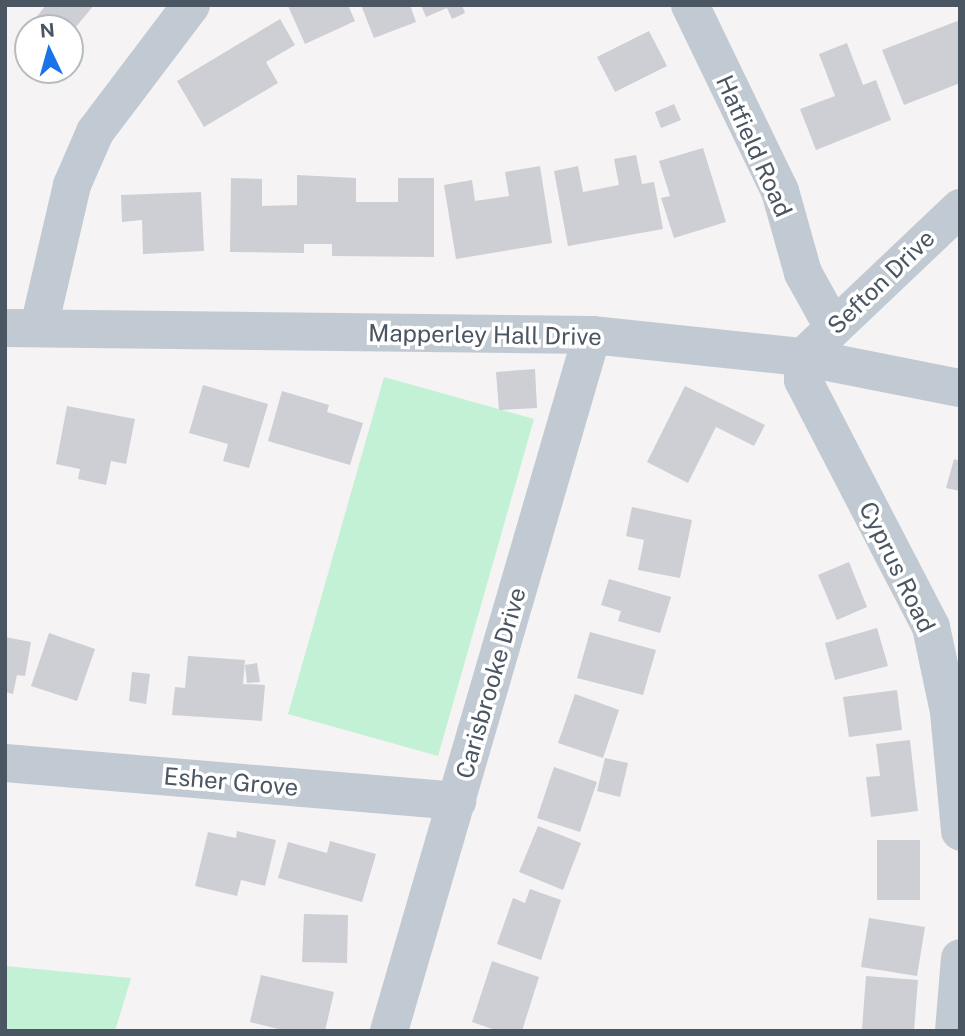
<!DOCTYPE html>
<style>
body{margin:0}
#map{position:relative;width:965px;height:1036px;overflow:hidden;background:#f5f3f3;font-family:"Public Sans",sans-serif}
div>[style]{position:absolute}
.green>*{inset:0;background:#c3f1d5}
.building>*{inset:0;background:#cdcfd5}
.minor>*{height:38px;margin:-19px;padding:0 19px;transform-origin:19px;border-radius:19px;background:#c1cad2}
span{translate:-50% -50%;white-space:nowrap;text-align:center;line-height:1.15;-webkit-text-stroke:7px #fff;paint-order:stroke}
.street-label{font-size:24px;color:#4a5661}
.frame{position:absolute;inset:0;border:7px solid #4a5661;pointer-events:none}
.north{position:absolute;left:14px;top:14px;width:70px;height:70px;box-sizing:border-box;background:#fff;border:2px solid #b7bbc0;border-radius:50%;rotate:355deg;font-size:19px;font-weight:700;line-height:28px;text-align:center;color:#4a5661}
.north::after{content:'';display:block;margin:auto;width:24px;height:32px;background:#1a73e8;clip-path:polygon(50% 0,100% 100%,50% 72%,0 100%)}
</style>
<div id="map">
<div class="green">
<i style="clip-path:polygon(384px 377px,534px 419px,438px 756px,288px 714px)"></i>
<i style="clip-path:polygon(5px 966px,131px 978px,115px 1031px,5px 1031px)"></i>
</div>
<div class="building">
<i style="clip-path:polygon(46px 5px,94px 5px,70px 34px,70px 28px,28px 28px)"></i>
<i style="clip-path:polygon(348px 5px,355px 21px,305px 44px,288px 6px)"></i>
<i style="clip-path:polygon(361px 5px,410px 5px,416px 22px,374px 38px)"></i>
<i style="clip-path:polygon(421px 5px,462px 5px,465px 13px,452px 19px,447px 8px,426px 17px)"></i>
<i style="clip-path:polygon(280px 19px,295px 45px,266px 62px,278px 83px,204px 127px,177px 81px)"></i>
<i style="clip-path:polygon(960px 20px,960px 83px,904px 105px,882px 50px)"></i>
<i style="clip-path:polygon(649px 31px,667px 66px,615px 92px,597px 57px)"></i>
<i style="clip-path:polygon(847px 43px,863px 85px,876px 80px,891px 120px,816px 150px,800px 109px,835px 96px,819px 54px)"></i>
<i style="clip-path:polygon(674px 104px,681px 120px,661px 128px,655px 112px)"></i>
<i style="clip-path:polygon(703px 148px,726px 222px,674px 238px,661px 198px,670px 196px,659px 161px)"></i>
<i style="clip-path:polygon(636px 155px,642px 184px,654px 182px,663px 229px,568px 246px,554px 171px,578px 166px,583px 192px,619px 185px,614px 159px)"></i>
<i style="clip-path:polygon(540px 166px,552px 243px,456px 259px,444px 185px,472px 180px,475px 201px,509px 196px,505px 172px)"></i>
<i style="clip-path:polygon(297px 175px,356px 178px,356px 202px,398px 202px,398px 178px,434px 178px,434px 257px,332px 256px,332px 244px,304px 244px,304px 253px,230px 252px,231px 178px,262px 179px,262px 206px,297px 205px)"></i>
<i style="clip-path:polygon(201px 192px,204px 251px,143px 254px,142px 220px,122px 222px,121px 195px)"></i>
<i style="clip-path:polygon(535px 369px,537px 408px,499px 410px,496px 372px)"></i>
<i style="clip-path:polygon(203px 385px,268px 404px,249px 468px,223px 461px,228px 444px,189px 433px)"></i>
<i style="clip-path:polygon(685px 386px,765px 425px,754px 446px,716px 427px,688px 483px,647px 462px)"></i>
<i style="clip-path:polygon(282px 391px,329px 405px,327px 412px,363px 423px,350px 465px,268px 441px)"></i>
<i style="clip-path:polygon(67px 406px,135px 419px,126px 464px,111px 461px,106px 485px,78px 479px,80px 469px,56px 464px)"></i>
<i style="clip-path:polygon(954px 459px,960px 461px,960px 491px,946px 488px)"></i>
<i style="clip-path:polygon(632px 507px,692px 520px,680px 578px,638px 570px,644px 540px,626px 536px)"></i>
<i style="clip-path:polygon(849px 562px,867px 607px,837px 620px,818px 575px)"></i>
<i style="clip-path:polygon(609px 579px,671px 597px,660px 633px,618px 621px,621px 611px,601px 605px)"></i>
<i style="clip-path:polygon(877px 628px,888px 666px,835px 680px,825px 643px)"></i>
<i style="clip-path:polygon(590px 632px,656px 650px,643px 695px,577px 678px)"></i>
<i style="clip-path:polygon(49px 633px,95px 649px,77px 701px,31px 686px)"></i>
<i style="clip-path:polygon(5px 637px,31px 642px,25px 676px,17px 675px,13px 694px,5px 692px)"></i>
<i style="clip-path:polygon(188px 656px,245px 660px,243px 684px,265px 685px,262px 721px,172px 715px,175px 687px,185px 688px)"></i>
<i style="clip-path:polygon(257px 663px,260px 682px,247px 683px,245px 665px)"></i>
<i style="clip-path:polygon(132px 672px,150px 674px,146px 704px,129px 701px)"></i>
<i style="clip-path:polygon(897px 690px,902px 730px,849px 737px,843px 697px)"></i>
<i style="clip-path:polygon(575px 694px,619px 710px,603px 758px,558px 743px)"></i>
<i style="clip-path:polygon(910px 740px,918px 811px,871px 817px,866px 777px,880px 776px,876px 744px)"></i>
<i style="clip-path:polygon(605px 758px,628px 763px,620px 797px,597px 791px)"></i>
<i style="clip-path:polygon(554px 767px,597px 782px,580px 832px,537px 818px)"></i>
<i style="clip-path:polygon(538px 826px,581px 843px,563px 890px,519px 872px)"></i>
<i style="clip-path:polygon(237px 831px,276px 840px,265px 886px,241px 880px,237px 896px,195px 886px,208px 832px,236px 838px)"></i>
<i style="clip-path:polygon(877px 840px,920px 840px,920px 900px,877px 900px)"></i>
<i style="clip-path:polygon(330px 841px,376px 854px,362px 902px,278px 878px,288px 842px,327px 853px)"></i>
<i style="clip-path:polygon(530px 889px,561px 900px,541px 960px,497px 944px,513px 898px,525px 903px)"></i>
<i style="clip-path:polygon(304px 914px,348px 915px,347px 963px,302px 962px)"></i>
<i style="clip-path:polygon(869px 918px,925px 927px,917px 976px,861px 967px)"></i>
<i style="clip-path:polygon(492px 961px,539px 977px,522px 1031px,498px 1031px,472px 1022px)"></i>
<i style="clip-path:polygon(261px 975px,334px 992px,325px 1031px,286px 1031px,250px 1022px)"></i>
<i style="clip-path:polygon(866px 976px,918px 980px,914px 1031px,862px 1029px)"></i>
</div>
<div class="minor">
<i style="left:690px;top:5px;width:207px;rotate:64.2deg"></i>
<i style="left:780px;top:191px;width:85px;rotate:74.3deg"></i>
<i style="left:803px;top:273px;width:60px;rotate:60.9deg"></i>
<i style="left:960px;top:208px;width:216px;rotate:136.5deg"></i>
<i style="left:803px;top:357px;width:23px;rotate:90deg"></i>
<i style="left:803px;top:380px;width:278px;rotate:62.6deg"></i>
<i style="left:931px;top:627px;width:87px;rotate:78deg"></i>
<i style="left:949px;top:712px;width:120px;rotate:84.7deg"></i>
<i style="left:39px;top:327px;width:146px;rotate:-76.9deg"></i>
<i style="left:72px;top:185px;width:58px;rotate:-66.5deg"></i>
<i style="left:95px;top:132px;width:159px;rotate:-52.9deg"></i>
<i style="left:5px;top:328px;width:587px;rotate:0.68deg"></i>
<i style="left:592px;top:335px;width:212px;rotate:6deg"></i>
<i style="left:803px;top:357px;width:160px;rotate:11.2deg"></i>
<i style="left:5px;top:763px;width:454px;rotate:4.8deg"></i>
<i style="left:389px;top:1031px;width:725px;rotate:-73.74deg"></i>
<i style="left:954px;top:1031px;width:73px;rotate:-85.3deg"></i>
</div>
<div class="street-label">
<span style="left:754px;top:146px;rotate:66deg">Hatfield Road</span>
<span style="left:881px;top:282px;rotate:-44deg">Sefton Drive</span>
<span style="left:485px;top:335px;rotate:1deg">Mapperley Hall Drive</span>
<span style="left:897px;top:567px;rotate:64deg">Cyprus Road</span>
<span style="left:491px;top:683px;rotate:-74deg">Carisbrooke Drive</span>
<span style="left:231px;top:782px;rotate:5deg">Esher Grove</span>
</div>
<div class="frame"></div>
<div class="north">N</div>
</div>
